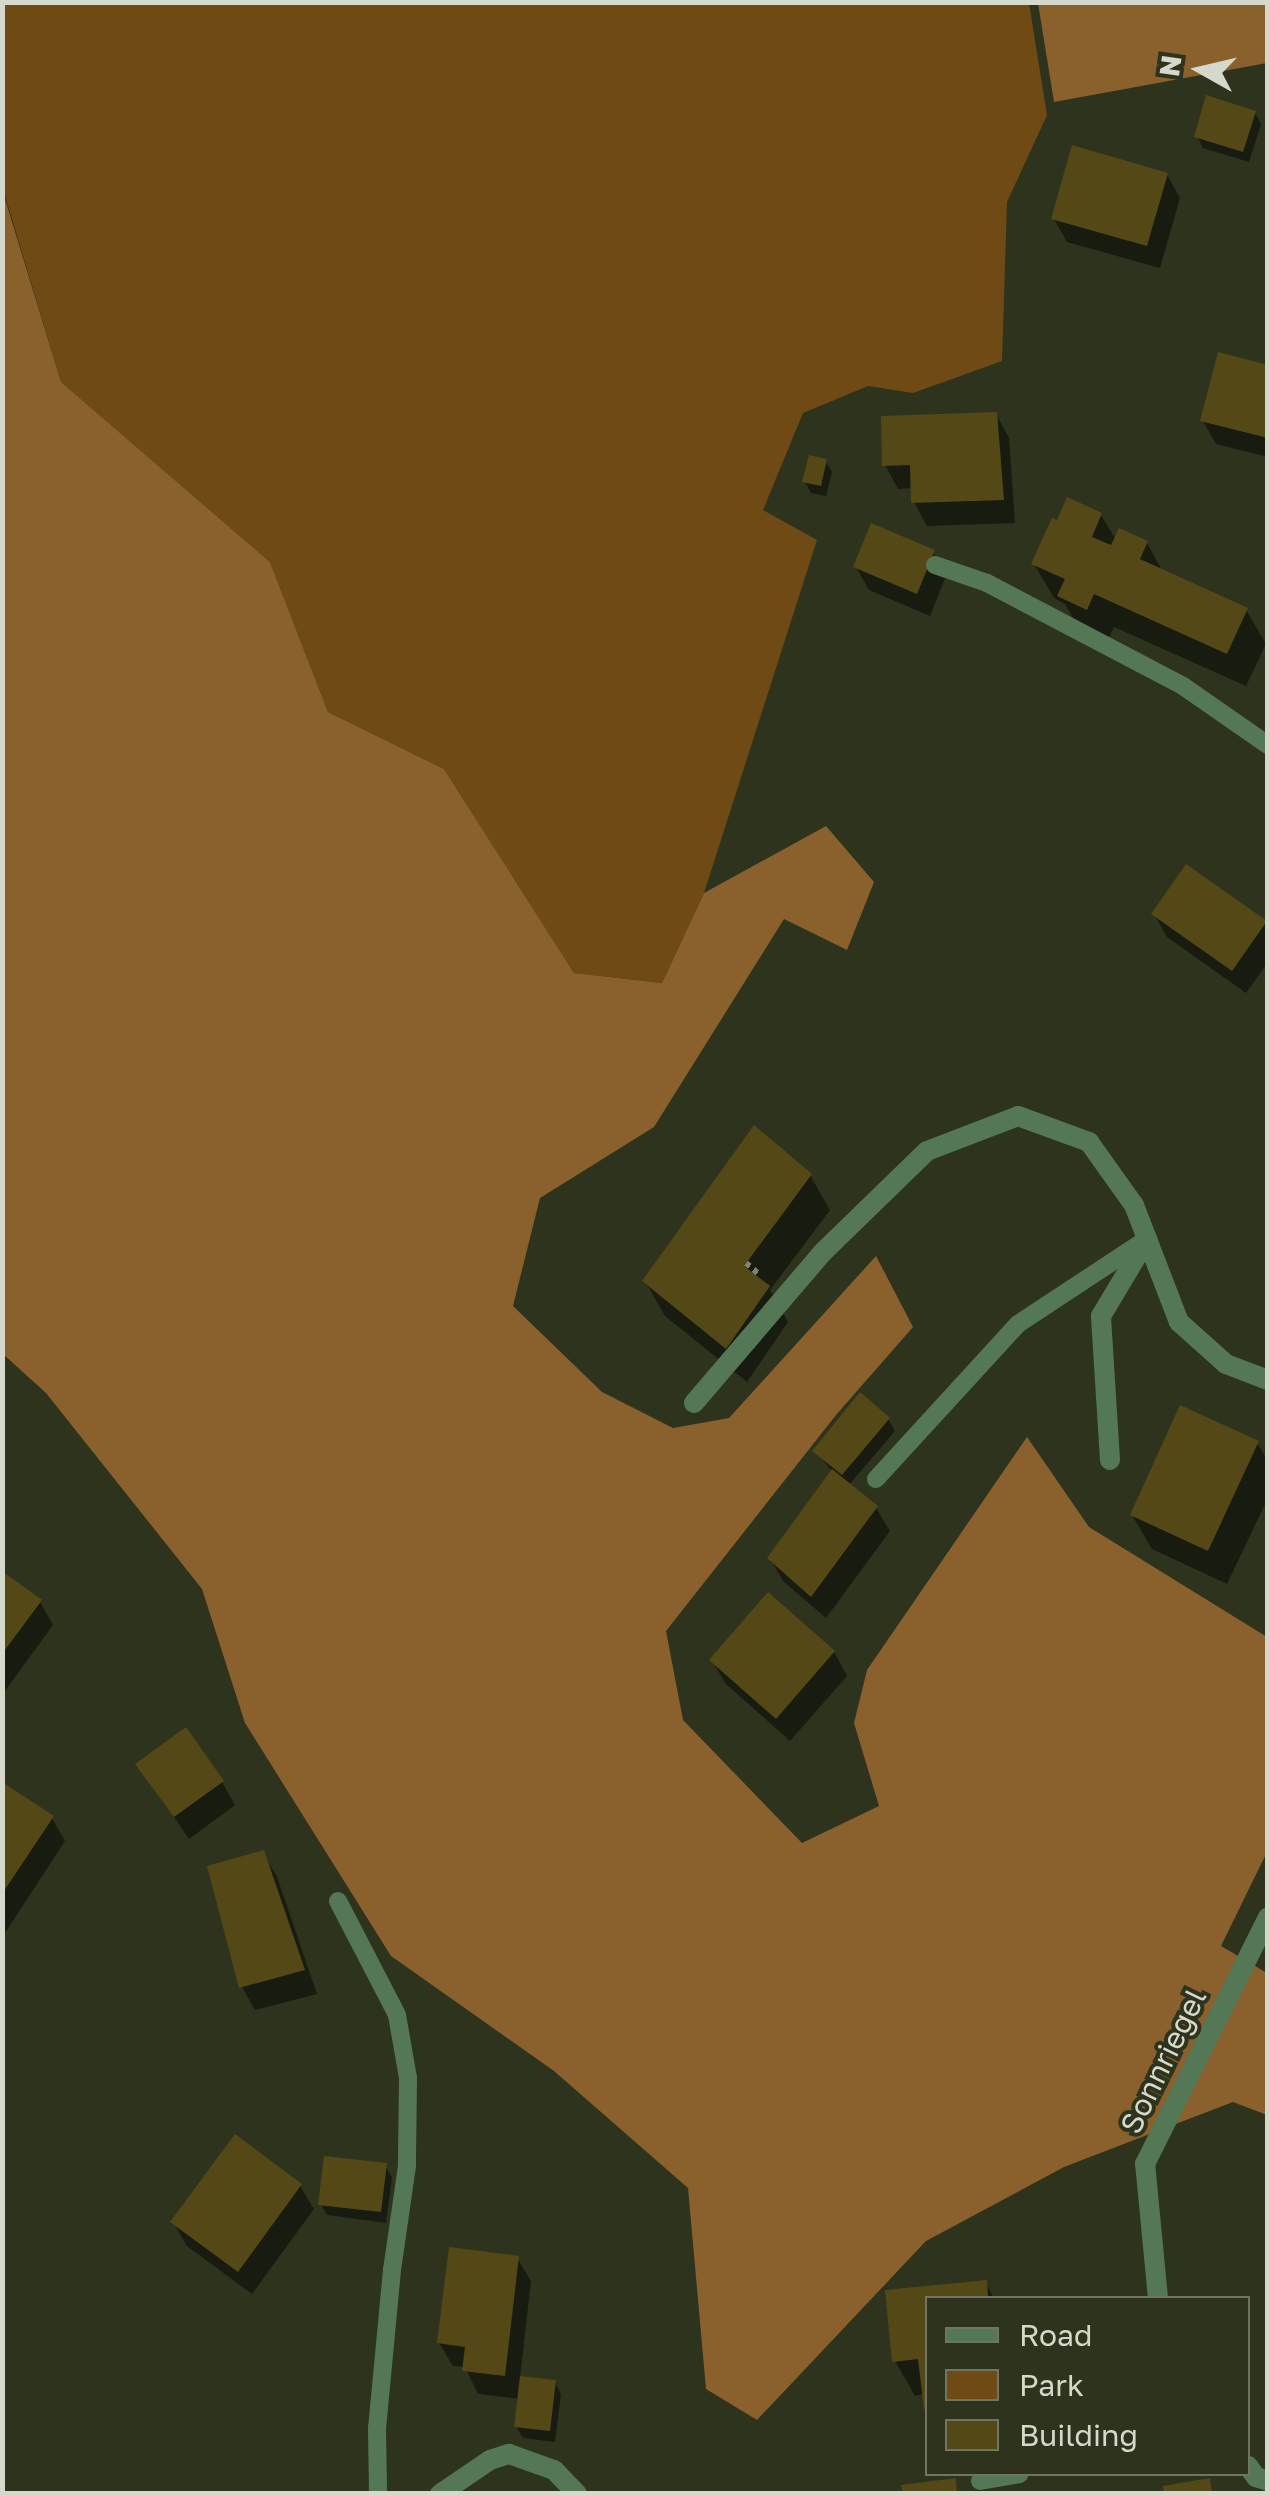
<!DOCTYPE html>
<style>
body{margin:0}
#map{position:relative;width:1270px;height:2496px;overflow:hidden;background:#2d331d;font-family:"Golos Text",sans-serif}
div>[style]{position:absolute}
.green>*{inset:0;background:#704a14}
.forest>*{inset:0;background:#8a612c}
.shadow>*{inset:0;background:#0007}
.building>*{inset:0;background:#544916}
.path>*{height:6px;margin-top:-3px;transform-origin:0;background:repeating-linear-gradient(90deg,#808573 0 5px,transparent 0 10px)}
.lane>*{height:18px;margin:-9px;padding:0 9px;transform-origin:9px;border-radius:9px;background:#547856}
.street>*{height:20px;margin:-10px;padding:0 10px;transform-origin:10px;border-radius:10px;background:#547856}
span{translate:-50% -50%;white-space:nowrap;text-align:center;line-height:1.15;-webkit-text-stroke:8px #2d331d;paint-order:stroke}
.street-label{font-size:30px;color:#d5d9cb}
.frame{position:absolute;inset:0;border:5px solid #d5d9cb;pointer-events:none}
.legend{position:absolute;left:925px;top:2296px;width:325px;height:180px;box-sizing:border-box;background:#2d331d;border:2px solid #707563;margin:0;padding:12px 18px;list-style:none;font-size:30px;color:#d5d9cb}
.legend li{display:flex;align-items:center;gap:20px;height:50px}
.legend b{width:50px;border:2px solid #707563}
.north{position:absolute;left:1150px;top:20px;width:100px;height:100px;-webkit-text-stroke:8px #2d331d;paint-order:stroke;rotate:278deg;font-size:28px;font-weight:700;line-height:40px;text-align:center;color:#d5d9cb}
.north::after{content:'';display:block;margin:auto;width:35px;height:45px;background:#d5d9cb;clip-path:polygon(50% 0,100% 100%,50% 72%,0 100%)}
</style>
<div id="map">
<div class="green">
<i style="clip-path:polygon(2px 3px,1029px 3px,1047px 115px,1007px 202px,1002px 361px,913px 393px,868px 386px,803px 413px,763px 510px,817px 540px,704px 893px,662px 983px,574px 973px,444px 769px,328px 712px,270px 562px,61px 382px,3px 189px)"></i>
</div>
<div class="forest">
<i style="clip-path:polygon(1038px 3px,1267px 3px,1267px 63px,1054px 102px)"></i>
<i style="clip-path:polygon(2px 189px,61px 382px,270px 562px,328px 712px,444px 769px,574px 973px,662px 983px,704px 893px,826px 826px,874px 882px,847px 950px,784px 919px,654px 1127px,540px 1198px,513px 1306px,602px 1392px,673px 1428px,729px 1418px,876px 1256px,913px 1327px,836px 1415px,666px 1631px,683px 1720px,802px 1843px,879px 1806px,854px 1723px,867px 1670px,1027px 1437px,1089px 1527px,1267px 1637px,1267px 1852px,1221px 1946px,1267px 1973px,1267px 2115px,1233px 2102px,1064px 2167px,926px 2241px,757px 2420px,706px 2389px,688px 2188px,554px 2071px,391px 1956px,245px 1723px,202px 1589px,46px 1393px,3px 1354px)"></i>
</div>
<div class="shadow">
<i style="clip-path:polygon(1255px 113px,1261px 124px,1249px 162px,1203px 148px,1197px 136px)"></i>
<i style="clip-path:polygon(1167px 175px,1180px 198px,1160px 268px,1067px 242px,1054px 219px)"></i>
<i style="clip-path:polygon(1268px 367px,1268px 457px,1216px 444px,1203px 421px)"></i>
<i style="clip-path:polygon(996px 414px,1009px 438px,1015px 523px,927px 526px,914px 502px,913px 488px,898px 489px,885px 465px)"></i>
<i style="clip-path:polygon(825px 461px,832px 472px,826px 496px,811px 493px,805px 482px)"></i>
<i style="clip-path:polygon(1101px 515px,1116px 540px,1147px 543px,1163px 572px,1246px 610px,1266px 644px,1246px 686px,1114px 627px,1107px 642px,1080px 630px,1065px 604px,1054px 598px,1034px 564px)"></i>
<i style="clip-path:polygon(933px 552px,946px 576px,930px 616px,869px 590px,856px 567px)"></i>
<i style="clip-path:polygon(1154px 914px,1265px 923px,1268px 962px,1246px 993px,1167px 937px)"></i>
<i style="clip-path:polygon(810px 1175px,830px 1210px,770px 1290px,788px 1322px,747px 1382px,665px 1316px,645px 1281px)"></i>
<i style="clip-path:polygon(888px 1419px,895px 1431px,848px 1486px,876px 1508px,890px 1531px,826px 1618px,783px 1581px,770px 1558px,833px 1472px,815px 1451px)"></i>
<i style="clip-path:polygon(1257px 1443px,1268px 1461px,1268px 1498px,1227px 1584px,1152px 1549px,1132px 1515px)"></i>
<i style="clip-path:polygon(2px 1574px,40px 1602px,53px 1625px,2px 1695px)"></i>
<i style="clip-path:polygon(834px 1652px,847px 1676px,790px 1741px,725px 1683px,712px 1660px)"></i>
<i style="clip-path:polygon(139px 1765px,222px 1782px,235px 1805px,189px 1839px)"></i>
<i style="clip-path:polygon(2px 1785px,52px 1818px,65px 1841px,3px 1936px)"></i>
<i style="clip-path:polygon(263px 1853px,277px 1877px,317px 1994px,255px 2010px,242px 1987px)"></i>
<i style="clip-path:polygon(385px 2166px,392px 2177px,386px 2223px,327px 2215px,321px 2204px)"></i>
<i style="clip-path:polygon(300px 2186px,314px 2209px,252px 2294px,187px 2246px,173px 2222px)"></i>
<i style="clip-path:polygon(517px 2258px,531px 2281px,520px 2378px,555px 2383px,561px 2394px,555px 2442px,523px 2438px,516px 2426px,520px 2399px,478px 2394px,465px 2367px,453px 2366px,439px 2343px)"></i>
<i style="clip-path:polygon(985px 2282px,994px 2298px,928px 2298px,928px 2411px,925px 2394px,915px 2396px,895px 2361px,888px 2292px)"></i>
</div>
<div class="building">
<i style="clip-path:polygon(1206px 95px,1256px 111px,1243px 152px,1194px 137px)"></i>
<i style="clip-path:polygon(1072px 145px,1168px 173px,1147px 246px,1051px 219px)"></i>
<i style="clip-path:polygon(1218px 352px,1268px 365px,1268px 438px,1200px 421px)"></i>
<i style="clip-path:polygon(997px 412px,1004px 500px,911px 503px,910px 465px,882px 466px,881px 416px)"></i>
<i style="clip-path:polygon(809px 455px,827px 459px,821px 486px,802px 482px)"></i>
<i style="clip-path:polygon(1067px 497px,1102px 513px,1092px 537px,1111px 545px,1119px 528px,1148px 541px,1140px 559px,1248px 608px,1227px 654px,1094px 594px,1087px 610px,1057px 596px,1065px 579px,1031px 564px,1052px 518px,1057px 520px)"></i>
<i style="clip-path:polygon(871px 523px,935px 550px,917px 594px,853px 567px)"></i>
<i style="clip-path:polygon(1186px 864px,1267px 921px,1232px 971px,1151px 914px)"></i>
<i style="clip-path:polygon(754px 1125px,812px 1174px,744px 1266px,770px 1286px,726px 1349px,642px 1281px)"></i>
<i style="clip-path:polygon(860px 1392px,890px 1418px,842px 1475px,812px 1451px)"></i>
<i style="clip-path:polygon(1180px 1405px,1259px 1441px,1208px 1551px,1130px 1515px)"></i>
<i style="clip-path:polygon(832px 1469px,878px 1506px,811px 1597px,767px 1558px)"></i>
<i style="clip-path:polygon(2px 1571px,42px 1600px,2px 1654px)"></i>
<i style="clip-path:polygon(768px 1592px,835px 1651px,776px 1719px,709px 1660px)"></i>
<i style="clip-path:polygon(186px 1727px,224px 1781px,174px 1817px,135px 1764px)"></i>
<i style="clip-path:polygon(2px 1782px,54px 1816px,2px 1894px)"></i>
<i style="clip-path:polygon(264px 1850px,305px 1970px,239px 1988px,207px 1866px)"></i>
<i style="clip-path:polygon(235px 2134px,302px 2184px,238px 2272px,170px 2222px)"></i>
<i style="clip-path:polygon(324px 2156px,387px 2163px,381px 2212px,318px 2205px)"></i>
<i style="clip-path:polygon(449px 2247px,519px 2256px,505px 2376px,462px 2371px,465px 2347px,437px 2343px)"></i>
<i style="clip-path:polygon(987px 2280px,988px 2298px,928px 2298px,928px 2409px,924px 2409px,918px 2359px,892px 2362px,885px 2290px)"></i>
<i style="clip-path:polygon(520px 2376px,556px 2380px,550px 2431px,514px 2427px)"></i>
<i style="clip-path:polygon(956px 2478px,957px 2494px,903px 2494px,901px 2485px)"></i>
<i style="clip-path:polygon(1210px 2478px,1212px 2494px,1164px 2494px,1163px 2486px)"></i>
</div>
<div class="path">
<i style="left:746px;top:1263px;width:18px;rotate:41deg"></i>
</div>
<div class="lane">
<i style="left:935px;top:565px;width:55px;rotate:19.1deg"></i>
<i style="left:987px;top:583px;width:221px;rotate:27.7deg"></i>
<i style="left:1183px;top:686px;width:103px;rotate:34.8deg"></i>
<i style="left:876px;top:1479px;width:210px;rotate:-47.5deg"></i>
<i style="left:1018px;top:1324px;width:154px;rotate:-33.4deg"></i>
<i style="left:338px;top:1901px;width:128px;rotate:62.6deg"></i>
<i style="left:397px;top:2015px;width:64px;rotate:80.1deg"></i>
<i style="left:408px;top:2078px;width:88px;rotate:90.7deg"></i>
<i style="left:407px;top:2166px;width:105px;rotate:98.2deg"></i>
<i style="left:392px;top:2270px;width:159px;rotate:95.4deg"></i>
<i style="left:377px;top:2428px;width:66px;rotate:89.1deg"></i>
<i style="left:980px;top:2481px;width:40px;rotate:-10deg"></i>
</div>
<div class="street">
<i style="left:694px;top:1403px;width:197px;rotate:-49.5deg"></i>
<i style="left:822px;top:1253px;width:146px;rotate:-44.2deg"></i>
<i style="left:927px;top:1151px;width:97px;rotate:-21deg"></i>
<i style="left:1018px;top:1116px;width:76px;rotate:20.1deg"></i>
<i style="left:1089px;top:1142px;width:77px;rotate:54.5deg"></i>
<i style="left:1134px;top:1205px;width:125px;rotate:69deg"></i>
<i style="left:1179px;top:1322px;width:63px;rotate:41.8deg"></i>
<i style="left:1226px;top:1364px;width:45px;rotate:20.9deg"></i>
<i style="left:1110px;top:1460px;width:144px;rotate:-93.6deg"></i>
<i style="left:1101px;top:1316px;width:90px;rotate:-59.1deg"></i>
<i style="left:1158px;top:2298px;width:135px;rotate:-95.5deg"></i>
<i style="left:1145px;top:2164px;width:276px;rotate:-63.5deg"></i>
<i style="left:1248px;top:2466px;width:14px;rotate:54deg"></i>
<i style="left:1256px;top:2477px;width:13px;rotate:18deg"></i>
<i style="left:440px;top:2494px;width:60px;rotate:-34.2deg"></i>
<i style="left:490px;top:2460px;width:20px;rotate:-18deg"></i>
<i style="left:509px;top:2454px;width:48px;rotate:19.6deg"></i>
<i style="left:554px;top:2470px;width:33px;rotate:46deg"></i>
</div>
<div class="street-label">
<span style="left:1163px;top:2061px;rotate:-64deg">Sonnriegel</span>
</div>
<div class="frame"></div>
<ul class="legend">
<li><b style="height:12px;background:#547856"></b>Road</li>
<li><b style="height:28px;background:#704a14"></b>Park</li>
<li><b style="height:28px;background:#544916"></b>Building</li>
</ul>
<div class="north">N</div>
</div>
